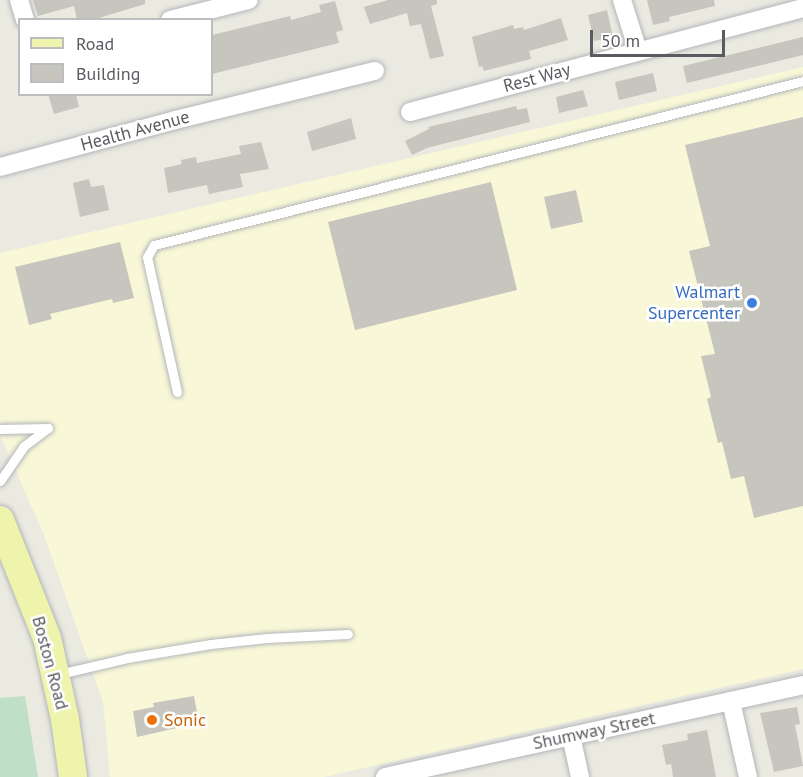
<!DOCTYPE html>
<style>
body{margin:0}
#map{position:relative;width:803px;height:777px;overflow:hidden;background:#eaeae1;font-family:"PT Sans",sans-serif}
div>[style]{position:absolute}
.commercial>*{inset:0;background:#f8f8d8}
.green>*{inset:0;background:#c0dfc7}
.building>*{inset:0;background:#c6c5be}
.roads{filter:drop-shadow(0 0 2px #b4b5ba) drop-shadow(0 0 2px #b4b5ba)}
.service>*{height:9px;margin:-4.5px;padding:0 4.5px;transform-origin:4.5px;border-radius:4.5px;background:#fff}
.minor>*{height:18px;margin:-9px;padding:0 9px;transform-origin:9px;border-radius:9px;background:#fff}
.primary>*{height:28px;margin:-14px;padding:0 14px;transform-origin:14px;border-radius:14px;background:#eff4ad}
.dots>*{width:16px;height:16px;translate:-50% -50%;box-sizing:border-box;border:3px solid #fff;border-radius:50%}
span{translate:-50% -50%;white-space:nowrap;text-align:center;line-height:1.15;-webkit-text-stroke:5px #fff;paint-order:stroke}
.street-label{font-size:18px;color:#5a5b60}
.shop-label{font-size:18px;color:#366cbe}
.right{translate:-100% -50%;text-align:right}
.food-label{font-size:18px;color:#c56008}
.left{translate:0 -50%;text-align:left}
.legend{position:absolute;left:18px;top:18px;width:195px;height:78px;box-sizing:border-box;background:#fff;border:2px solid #bdbdbf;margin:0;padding:8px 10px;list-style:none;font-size:18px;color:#5a5b60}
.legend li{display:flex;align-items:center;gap:12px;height:30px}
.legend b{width:30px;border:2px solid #bdbdbf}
.scale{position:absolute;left:590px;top:30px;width:135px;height:27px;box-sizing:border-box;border:3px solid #5a5b60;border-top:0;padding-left:8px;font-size:18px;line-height:21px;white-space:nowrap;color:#5a5b60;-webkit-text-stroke:4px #fff;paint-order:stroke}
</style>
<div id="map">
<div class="commercial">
<i style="clip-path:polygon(803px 67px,803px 669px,324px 777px,110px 777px,103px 702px,44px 535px,0 435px,0 253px)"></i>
</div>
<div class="green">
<i style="clip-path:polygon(25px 696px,38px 777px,0 777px,0 698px)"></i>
</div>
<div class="building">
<i style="clip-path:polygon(33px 0,145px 0,145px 4px,92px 20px,77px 20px,74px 6px,38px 16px)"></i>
<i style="clip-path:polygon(388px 0,437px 0,437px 4px,431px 6px,444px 56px,430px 59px,421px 24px,410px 26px,407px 13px,370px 24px,364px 7px)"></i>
<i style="clip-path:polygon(647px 0,714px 0,715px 6px,669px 17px,670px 21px,653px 25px)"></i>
<i style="clip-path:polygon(335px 1px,343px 30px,336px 32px,339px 43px,212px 74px,212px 35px,290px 16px,291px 20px,321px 12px,319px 5px)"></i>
<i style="clip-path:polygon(607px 10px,613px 37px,594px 41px,588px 15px)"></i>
<i style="clip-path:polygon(561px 18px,568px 40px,529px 51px,531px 59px,484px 71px,482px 66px,479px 67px,472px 37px,513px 25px,514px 29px,523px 27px,524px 30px)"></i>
<i style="clip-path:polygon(803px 37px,803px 55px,687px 83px,683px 66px)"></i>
<i style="clip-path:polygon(653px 73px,657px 91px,619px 100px,615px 82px)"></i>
<i style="clip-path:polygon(583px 90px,588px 106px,559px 113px,556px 97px)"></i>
<i style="clip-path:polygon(48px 94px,76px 94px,79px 107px,54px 114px)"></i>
<i style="clip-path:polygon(516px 106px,517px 110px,527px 108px,530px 122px,427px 148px,412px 155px,405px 141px,429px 129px,428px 127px)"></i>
<i style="clip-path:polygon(803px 117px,803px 506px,754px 518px,744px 476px,731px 479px,722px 442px,718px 443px,707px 399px,711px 397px,701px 356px,715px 354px,689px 251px,710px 246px,685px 145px)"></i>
<i style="clip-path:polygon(351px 118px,356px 139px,312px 151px,307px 132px)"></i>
<i style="clip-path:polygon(261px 142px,269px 169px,240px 174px,243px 187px,209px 194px,207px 185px,168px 193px,164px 168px,182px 164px,181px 160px,196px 157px,197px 163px,241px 154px,239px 146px)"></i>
<i style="clip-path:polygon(89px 179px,91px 187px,104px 185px,109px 210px,80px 217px,73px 183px)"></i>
<i style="clip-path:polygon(491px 182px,517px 290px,355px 330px,328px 222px)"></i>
<i style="clip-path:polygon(576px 190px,583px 222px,551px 229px,544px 197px)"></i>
<i style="clip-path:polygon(120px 242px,134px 298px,113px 303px,112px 299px,50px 314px,52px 319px,29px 325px,15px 267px)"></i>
<i style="clip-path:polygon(194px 696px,199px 723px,137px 737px,133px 711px,154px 707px,153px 703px)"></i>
<i style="clip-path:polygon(797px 707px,800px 724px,795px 725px,803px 766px,774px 772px,760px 713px)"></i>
<i style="clip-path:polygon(707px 730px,716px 777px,673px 777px,671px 764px,666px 765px,662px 745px,688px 740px,687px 734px)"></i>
</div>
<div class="roads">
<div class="service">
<i style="left:177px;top:392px;width:138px;rotate:-102.5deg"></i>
<i style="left:147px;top:257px;width:14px;rotate:-60deg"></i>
<i style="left:154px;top:245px;width:669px;rotate:-14.18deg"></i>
<i style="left:0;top:429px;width:48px;rotate:-1.2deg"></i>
<i style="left:0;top:481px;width:42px;rotate:-55.6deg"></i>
<i style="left:24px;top:446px;width:30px;rotate:-37deg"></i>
<i style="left:59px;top:674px;width:70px;rotate:-13.2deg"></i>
<i style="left:127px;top:658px;width:85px;rotate:-9.5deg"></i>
<i style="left:211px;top:644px;width:56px;rotate:-6.1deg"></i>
<i style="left:267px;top:638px;width:81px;rotate:-2.8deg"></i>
</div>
<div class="minor">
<i style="left:19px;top:0;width:21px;rotate:73deg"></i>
<i style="left:622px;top:0;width:53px;rotate:72.6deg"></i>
<i style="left:170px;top:20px;width:81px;rotate:-14.2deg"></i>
<i style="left:410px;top:112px;width:407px;rotate:-14.8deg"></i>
<i style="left:0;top:167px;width:181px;rotate:-15deg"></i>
<i style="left:175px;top:120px;width:206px;rotate:-13.8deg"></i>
<i style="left:731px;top:701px;width:78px;rotate:77.4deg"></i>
<i style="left:571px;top:736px;width:42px;rotate:77.6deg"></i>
<i style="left:385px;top:777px;width:428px;rotate:-12.4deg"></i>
</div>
<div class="primary">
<i style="left:0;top:520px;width:127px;rotate:68.3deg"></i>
<i style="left:47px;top:638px;width:83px;rotate:77.5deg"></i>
<i style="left:65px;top:719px;width:59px;rotate:82.1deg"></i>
</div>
</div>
<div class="dots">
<i style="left:752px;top:303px;background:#3f7fe0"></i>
<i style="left:152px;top:720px;background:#e8710a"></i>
</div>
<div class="street-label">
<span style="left:537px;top:78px;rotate:-15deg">Rest Way</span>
<span style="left:135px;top:131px;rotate:-15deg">Health Avenue</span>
<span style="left:50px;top:663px;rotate:75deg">Boston Road</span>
<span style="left:594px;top:731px;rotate:-12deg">Shumway Street</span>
</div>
<div class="shop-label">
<span class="right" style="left:740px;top:303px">Walmart<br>Supercenter</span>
</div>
<div class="food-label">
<span class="left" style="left:164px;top:720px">Sonic</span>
</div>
<ul class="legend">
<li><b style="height:8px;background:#eff4ad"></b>Road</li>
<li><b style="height:16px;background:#c6c5be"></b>Building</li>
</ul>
<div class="scale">50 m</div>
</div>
